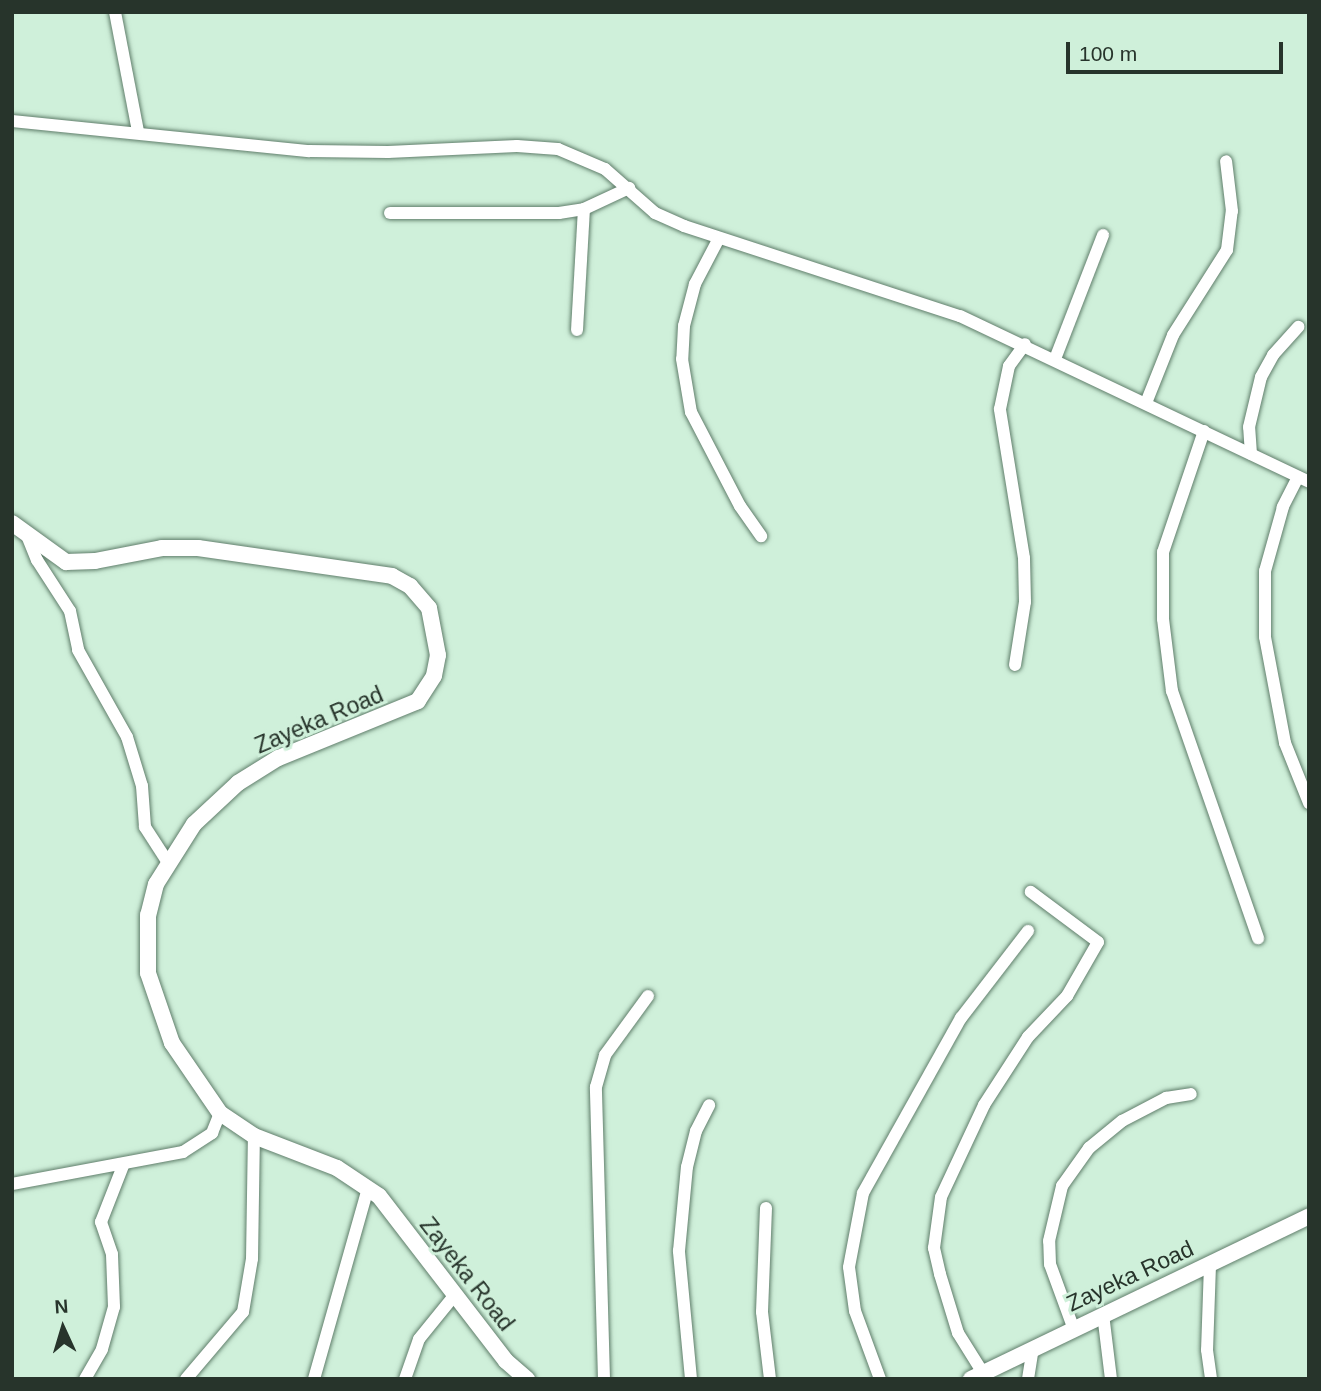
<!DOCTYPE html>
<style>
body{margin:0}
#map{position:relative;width:1321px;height:1391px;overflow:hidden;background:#cff0da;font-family:Arial,sans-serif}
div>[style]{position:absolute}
.roads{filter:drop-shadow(0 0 2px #607e6b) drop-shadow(0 0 2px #607e6b)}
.street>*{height:12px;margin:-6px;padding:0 6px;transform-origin:6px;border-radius:6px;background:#fff}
.secondary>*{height:16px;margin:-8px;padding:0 8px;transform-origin:8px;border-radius:8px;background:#fff}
span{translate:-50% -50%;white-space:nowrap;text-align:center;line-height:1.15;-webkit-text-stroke:6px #cff0da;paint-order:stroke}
.street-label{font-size:23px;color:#27342b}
.frame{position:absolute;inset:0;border:14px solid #27342b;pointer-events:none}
.north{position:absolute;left:28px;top:1293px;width:70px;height:70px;-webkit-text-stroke:5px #cff0da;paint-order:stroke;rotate:356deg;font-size:19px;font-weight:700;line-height:28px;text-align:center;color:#27342b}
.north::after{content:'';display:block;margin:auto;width:24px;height:32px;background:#27342b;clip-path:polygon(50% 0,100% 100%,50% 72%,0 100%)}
.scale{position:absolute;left:1066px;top:42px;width:217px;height:32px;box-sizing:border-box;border:4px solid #27342b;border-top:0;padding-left:9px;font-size:21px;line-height:24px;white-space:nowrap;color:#27342b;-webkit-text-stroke:5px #cff0da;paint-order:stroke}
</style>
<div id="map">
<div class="roads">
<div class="street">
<i style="left:115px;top:12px;width:121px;rotate:79.1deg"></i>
<i style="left:12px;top:121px;width:299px;rotate:5.8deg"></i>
<i style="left:309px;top:151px;width:79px;rotate:0.7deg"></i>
<i style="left:388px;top:152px;width:129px;rotate:-2.7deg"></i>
<i style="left:517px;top:146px;width:41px;rotate:4.2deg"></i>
<i style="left:558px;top:149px;width:51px;rotate:23.1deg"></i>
<i style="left:605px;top:169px;width:67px;rotate:41.3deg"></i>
<i style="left:655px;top:213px;width:32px;rotate:24deg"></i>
<i style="left:684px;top:226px;width:290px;rotate:18.1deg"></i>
<i style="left:960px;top:316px;width:386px;rotate:25.4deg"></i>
<i style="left:390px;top:213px;width:169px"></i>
<i style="left:559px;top:213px;width:25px;rotate:-9deg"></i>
<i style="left:584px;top:209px;width:50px;rotate:-25deg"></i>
<i style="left:718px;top:240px;width:50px;rotate:117.6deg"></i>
<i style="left:695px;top:284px;width:43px;rotate:104.7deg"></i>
<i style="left:684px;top:326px;width:33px;rotate:93deg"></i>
<i style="left:682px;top:359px;width:54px;rotate:80.4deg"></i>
<i style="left:691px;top:412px;width:106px;rotate:62.5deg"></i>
<i style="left:740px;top:506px;width:37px;rotate:55deg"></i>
<i style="left:577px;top:330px;width:121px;rotate:-86.7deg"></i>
<i style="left:1055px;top:359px;width:133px;rotate:-68.8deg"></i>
<i style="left:1146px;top:403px;width:73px;rotate:-68.3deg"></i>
<i style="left:1173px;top:335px;width:101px;rotate:-57.6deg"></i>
<i style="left:1227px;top:250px;width:39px;rotate:-83deg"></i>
<i style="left:1232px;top:211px;width:50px;rotate:-96.8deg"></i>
<i style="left:1204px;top:431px;width:128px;rotate:108.7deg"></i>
<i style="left:1163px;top:552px;width:67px;rotate:90deg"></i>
<i style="left:1163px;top:619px;width:73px;rotate:82.9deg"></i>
<i style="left:1172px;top:691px;width:262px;rotate:70.8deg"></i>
<i style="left:1251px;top:454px;width:27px;rotate:-94deg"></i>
<i style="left:1249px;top:427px;width:51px;rotate:-76.5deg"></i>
<i style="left:1261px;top:377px;width:25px;rotate:-61deg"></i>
<i style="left:1273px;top:355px;width:38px;rotate:-48deg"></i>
<i style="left:1298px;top:477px;width:34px;rotate:117deg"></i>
<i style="left:1283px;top:507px;width:66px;rotate:105.7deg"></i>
<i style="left:1265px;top:571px;width:66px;rotate:90deg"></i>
<i style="left:1265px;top:637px;width:108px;rotate:79.3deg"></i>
<i style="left:1285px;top:743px;width:65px;rotate:68.2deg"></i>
<i style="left:28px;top:538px;width:24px;rotate:68deg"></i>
<i style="left:37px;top:560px;width:61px;rotate:57.1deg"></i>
<i style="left:70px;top:611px;width:40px;rotate:78deg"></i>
<i style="left:78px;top:650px;width:100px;rotate:60.6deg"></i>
<i style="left:127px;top:737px;width:51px;rotate:73deg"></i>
<i style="left:142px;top:786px;width:41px;rotate:85.8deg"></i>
<i style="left:145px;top:827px;width:40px;rotate:57.1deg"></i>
<i style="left:1015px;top:665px;width:64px;rotate:-81deg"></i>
<i style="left:1025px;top:602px;width:44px;rotate:-91.3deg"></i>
<i style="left:1024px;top:558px;width:151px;rotate:-99.2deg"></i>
<i style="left:1000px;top:409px;width:44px;rotate:-78.2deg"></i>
<i style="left:1009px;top:366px;width:27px;rotate:-54deg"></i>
<i style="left:12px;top:1184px;width:174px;rotate:-10.6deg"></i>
<i style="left:183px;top:1152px;width:35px;rotate:-33deg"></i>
<i style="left:212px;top:1133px;width:22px;rotate:-68deg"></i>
<i style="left:766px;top:1208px;width:104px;rotate:92.2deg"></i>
<i style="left:762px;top:1312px;width:67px;rotate:83.2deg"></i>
<i style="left:1210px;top:1265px;width:85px;rotate:92deg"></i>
<i style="left:1207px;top:1350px;width:29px;rotate:82deg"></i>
<i style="left:1103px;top:1314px;width:65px;rotate:83deg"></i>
<i style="left:1073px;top:1327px;width:67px;rotate:-110.1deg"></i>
<i style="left:1050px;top:1264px;width:23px;rotate:-92deg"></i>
<i style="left:1049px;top:1241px;width:57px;rotate:-76.7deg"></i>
<i style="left:1062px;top:1186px;width:47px;rotate:-54.6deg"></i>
<i style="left:1089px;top:1148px;width:43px;rotate:-39.3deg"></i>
<i style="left:1122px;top:1121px;width:50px;rotate:-27.6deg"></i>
<i style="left:1166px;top:1098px;width:25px;rotate:-9deg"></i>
<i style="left:983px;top:1373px;width:47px;rotate:-122deg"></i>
<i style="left:958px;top:1333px;width:62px;rotate:-107deg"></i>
<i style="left:940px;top:1274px;width:27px;rotate:-103deg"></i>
<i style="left:934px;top:1248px;width:51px;rotate:-82.2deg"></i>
<i style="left:941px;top:1197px;width:102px;rotate:-64.9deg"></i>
<i style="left:984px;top:1105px;width:81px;rotate:-57.1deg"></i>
<i style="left:1028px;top:1037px;width:57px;rotate:-46.4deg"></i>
<i style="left:1067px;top:996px;width:62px;rotate:-60.1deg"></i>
<i style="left:1098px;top:942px;width:84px;rotate:-143.3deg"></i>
<i style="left:85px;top:1379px;width:34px;rotate:-60deg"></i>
<i style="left:102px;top:1349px;width:44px;rotate:-74.1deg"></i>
<i style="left:114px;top:1307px;width:53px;rotate:-92.2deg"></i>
<i style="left:112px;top:1254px;width:34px;rotate:-109deg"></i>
<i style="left:101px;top:1222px;width:60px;rotate:-68.6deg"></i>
<i style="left:186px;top:1379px;width:88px;rotate:-49.6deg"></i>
<i style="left:243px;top:1312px;width:54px;rotate:-80.4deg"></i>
<i style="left:252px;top:1259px;width:123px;rotate:-89.1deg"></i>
<i style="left:314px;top:1379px;width:198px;rotate:-74.2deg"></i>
<i style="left:405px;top:1379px;width:42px;rotate:-70.7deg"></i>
<i style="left:419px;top:1339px;width:55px;rotate:-50.9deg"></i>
<i style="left:604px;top:1379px;width:292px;rotate:-91.6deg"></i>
<i style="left:596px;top:1087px;width:33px;rotate:-74deg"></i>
<i style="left:605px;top:1055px;width:73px;rotate:-53.9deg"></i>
<i style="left:691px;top:1379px;width:129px;rotate:-95.4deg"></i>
<i style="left:679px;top:1251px;width:84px;rotate:-84.6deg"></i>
<i style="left:687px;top:1167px;width:37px;rotate:-76deg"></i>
<i style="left:696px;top:1131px;width:29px;rotate:-63deg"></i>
<i style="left:880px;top:1379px;width:72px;rotate:-110.2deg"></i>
<i style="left:855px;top:1311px;width:44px;rotate:-97.8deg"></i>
<i style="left:849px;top:1267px;width:75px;rotate:-79.3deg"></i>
<i style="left:863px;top:1193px;width:201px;rotate:-60.8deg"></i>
<i style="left:961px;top:1018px;width:110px;rotate:-52.4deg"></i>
<i style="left:1028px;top:1379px;width:31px;rotate:-81deg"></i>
</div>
<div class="secondary">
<i style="left:12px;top:523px;width:67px;rotate:35.8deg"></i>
<i style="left:66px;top:562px;width:29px;rotate:-2deg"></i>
<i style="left:95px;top:561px;width:68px;rotate:-11deg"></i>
<i style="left:162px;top:548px;width:36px"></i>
<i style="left:198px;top:548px;width:196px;rotate:8.2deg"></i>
<i style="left:392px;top:576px;width:21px;rotate:29deg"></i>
<i style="left:410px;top:586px;width:29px;rotate:49deg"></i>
<i style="left:429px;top:608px;width:48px;rotate:79.2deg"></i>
<i style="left:438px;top:655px;width:21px;rotate:101deg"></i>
<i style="left:434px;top:676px;width:30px;rotate:123deg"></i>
<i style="left:418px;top:701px;width:151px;rotate:157.8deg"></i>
<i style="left:278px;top:758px;width:47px;rotate:148deg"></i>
<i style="left:238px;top:783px;width:60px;rotate:137deg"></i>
<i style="left:194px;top:824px;width:71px;rotate:122.3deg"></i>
<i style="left:156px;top:884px;width:32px;rotate:104deg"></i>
<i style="left:148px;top:915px;width:58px;rotate:90deg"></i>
<i style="left:148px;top:973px;width:74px;rotate:71.1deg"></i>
<i style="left:172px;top:1043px;width:85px;rotate:55.6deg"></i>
<i style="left:220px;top:1113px;width:41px;rotate:34.1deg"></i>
<i style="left:254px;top:1136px;width:89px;rotate:21.1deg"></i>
<i style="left:337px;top:1168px;width:50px;rotate:33.7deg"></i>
<i style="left:379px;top:1196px;width:208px;rotate:52.4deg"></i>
<i style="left:506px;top:1361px;width:28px;rotate:41deg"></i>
<i style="left:971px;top:1379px;width:375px;rotate:-25.7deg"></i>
</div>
</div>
<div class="street-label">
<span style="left:319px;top:720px;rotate:-23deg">Zayeka Road</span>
<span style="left:467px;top:1274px;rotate:52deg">Zayeka Road</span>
<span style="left:1130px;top:1276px;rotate:-25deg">Zayeka Road</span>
</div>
<div class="frame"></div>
<div class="north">N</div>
<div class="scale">100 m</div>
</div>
